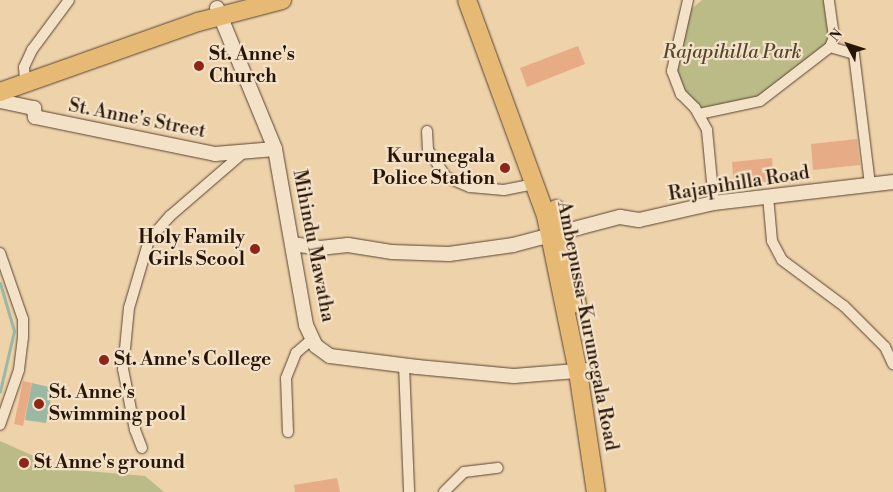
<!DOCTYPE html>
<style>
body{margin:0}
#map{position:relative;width:893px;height:492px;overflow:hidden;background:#edd2aa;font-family:"Libre Bodoni",serif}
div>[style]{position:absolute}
.green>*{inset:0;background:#babb87}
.water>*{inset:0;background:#9ab8a3}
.stream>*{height:3px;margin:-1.5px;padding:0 1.5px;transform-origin:1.5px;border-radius:1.5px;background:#9ab8a3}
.building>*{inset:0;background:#e7ab86}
.roads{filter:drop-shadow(0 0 1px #594430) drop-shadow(0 0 1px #594430)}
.street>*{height:10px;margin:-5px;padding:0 5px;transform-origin:5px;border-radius:5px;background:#f3e2c8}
.secondary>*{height:14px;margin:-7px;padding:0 7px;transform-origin:7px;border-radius:7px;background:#f3e2c8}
.highway>*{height:18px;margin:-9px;padding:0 9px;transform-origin:9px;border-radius:9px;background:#e6b975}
.dots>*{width:14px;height:14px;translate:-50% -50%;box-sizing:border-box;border:2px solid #f3e2c8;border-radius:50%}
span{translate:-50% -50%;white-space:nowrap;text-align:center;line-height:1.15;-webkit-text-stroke:4.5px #f3e2c8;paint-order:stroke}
.park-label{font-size:19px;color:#54472e;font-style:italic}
.poi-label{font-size:19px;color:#281508;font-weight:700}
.left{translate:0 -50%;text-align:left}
.right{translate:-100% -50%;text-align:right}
.street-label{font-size:19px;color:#281508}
.north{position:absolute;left:823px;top:20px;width:50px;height:50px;-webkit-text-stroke:4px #f3e2c8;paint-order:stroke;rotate:310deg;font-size:14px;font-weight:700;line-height:20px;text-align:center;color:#281508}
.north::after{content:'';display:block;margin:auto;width:18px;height:22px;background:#281508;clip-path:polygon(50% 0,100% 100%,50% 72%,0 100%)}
</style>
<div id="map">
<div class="green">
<i style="clip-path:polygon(702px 0,829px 0,830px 47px,774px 92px,699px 114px,681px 94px,675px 59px,688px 12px)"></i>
<i style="clip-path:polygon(0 441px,63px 469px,145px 476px,164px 492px,0 492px)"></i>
</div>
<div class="water">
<i style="clip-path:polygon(32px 383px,53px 388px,46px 423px,25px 420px)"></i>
</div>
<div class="stream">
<i style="left:0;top:283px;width:50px;rotate:73.7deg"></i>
<i style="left:14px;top:331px;width:62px;rotate:103.1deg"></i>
</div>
<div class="building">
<i style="clip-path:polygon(578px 46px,585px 64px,527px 87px,520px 68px)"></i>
<i style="clip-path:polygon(857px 139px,860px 165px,813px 170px,811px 144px)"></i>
<i style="clip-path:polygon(772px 158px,774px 182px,734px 186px,732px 162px)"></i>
<i style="clip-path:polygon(23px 381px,32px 383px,23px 426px,14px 424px)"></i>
<i style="clip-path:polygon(337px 478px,340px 492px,295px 492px,294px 485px)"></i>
</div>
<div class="roads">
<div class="street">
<i style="left:688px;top:0;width:73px;rotate:102.7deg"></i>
<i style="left:672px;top:71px;width:25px;rotate:69deg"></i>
<i style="left:681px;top:94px;width:20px;rotate:45deg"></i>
<i style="left:695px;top:108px;width:25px;rotate:61deg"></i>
<i style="left:707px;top:130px;width:73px;rotate:84.5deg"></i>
<i style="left:830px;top:47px;width:25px;rotate:16deg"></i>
<i style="left:854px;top:54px;width:132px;rotate:83deg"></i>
<i style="left:25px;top:81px;width:14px;rotate:-94deg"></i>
<i style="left:24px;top:67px;width:19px;rotate:-65deg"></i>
<i style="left:32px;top:50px;width:62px;rotate:-53.5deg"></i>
<i style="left:699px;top:114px;width:62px;rotate:-12deg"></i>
<i style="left:760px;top:101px;width:88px;rotate:-37.6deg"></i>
<i style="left:830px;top:47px;width:11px;rotate:-68deg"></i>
<i style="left:834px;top:37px;width:37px;rotate:-98deg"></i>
<i style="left:427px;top:131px;width:19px;rotate:87deg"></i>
<i style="left:428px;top:150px;width:32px;rotate:56deg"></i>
<i style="left:446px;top:177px;width:26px;rotate:23deg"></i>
<i style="left:470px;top:187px;width:34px;rotate:5deg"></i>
<i style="left:504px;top:190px;width:33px;rotate:-11deg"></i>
<i style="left:768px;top:196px;width:45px;rotate:84.9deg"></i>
<i style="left:772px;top:241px;width:21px;rotate:62deg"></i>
<i style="left:782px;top:260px;width:77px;rotate:36.6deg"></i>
<i style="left:844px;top:306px;width:58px;rotate:45deg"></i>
<i style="left:885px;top:347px;width:19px;rotate:65deg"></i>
<i style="left:0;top:253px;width:70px;rotate:70.8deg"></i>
<i style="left:23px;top:319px;width:18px;rotate:90deg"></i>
<i style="left:23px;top:337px;width:33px;rotate:97deg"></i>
<i style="left:19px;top:370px;width:58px;rotate:109.1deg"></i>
<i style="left:404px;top:365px;width:127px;rotate:87.7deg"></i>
<i style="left:288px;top:432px;width:54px;rotate:-92.1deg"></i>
<i style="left:286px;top:378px;width:27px;rotate:-68deg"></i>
<i style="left:296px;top:353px;width:21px;rotate:-41deg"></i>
<i style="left:142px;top:448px;width:19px;rotate:-111deg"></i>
<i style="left:135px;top:430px;width:62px;rotate:-101.1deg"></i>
<i style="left:123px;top:369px;width:61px;rotate:-84.4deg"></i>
<i style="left:129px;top:308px;width:71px;rotate:-73.6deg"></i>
<i style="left:149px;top:240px;width:32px;rotate:-49deg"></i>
<i style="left:170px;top:216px;width:96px;rotate:-40.8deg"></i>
<i style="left:444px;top:492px;width:28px;rotate:-45deg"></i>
<i style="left:464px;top:472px;width:34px;rotate:-7deg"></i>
</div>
<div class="secondary">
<i style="left:217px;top:8px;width:152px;rotate:67.6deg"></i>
<i style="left:275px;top:149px;width:179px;rotate:80deg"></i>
<i style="left:306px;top:325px;width:23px;rotate:65deg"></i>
<i style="left:316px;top:346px;width:17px;rotate:36deg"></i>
<i style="left:330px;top:356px;width:88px;rotate:7.2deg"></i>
<i style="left:417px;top:367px;width:97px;rotate:5.3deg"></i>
<i style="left:514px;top:376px;width:75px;rotate:-4.6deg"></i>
<i style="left:0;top:101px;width:35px;rotate:12deg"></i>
<i style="left:34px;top:108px;width:9px;rotate:84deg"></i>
<i style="left:35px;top:117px;width:184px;rotate:11.6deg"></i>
<i style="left:215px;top:154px;width:60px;rotate:-4.8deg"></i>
<i style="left:292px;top:244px;width:28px;rotate:8deg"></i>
<i style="left:320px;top:248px;width:28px;rotate:-6deg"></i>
<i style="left:348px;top:245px;width:45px;rotate:9deg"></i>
<i style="left:392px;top:252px;width:57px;rotate:2deg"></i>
<i style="left:449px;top:254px;width:65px;rotate:-8deg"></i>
<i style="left:513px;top:245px;width:111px;rotate:-14.7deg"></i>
<i style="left:620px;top:217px;width:19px;rotate:9deg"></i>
<i style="left:639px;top:220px;width:77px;rotate:-12.8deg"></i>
<i style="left:714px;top:203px;width:180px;rotate:-6.7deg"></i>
</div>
<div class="highway">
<i style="left:467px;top:0;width:230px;rotate:69.9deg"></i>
<i style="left:546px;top:216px;width:159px;rotate:78.4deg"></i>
<i style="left:578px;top:372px;width:121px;rotate:81.5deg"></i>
<i style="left:0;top:92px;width:210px;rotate:-19.5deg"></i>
<i style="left:198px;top:22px;width:87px;rotate:-14.7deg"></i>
<i style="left:556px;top:209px;width:97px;rotate:77.5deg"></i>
</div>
</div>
<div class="dots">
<i style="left:199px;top:66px;background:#8f2418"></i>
<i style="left:505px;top:168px;background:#8f2418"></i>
<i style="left:255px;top:249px;background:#8f2418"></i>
<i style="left:104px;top:360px;background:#8f2418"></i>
<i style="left:39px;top:404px;background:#8f2418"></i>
<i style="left:24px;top:463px;background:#8f2418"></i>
</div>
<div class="park-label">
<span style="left:732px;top:53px">Rajapihilla Park</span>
</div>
<div class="poi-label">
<span class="left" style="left:209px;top:66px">St. Anne's<br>Church</span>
<span class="right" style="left:495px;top:168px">Kurunegala<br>Police Station</span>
<span class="right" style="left:245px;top:249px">Holy Family<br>Girls Scool</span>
<span class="left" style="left:114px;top:360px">St. Anne's College</span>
<span class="left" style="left:49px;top:404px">St. Anne's<br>Swimming pool</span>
<span class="left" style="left:34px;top:463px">St Anne's ground</span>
</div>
<div class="street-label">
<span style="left:137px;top:119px;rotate:11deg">St. Anne's Street</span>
<span style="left:739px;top:184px;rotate:-9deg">Rajapihilla Road</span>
<span style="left:313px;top:246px;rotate:79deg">Mihindu Mawatha</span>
<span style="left:587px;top:326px;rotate:79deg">Ambepussa-Kurunegala Road</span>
</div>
<div class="north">N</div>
</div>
